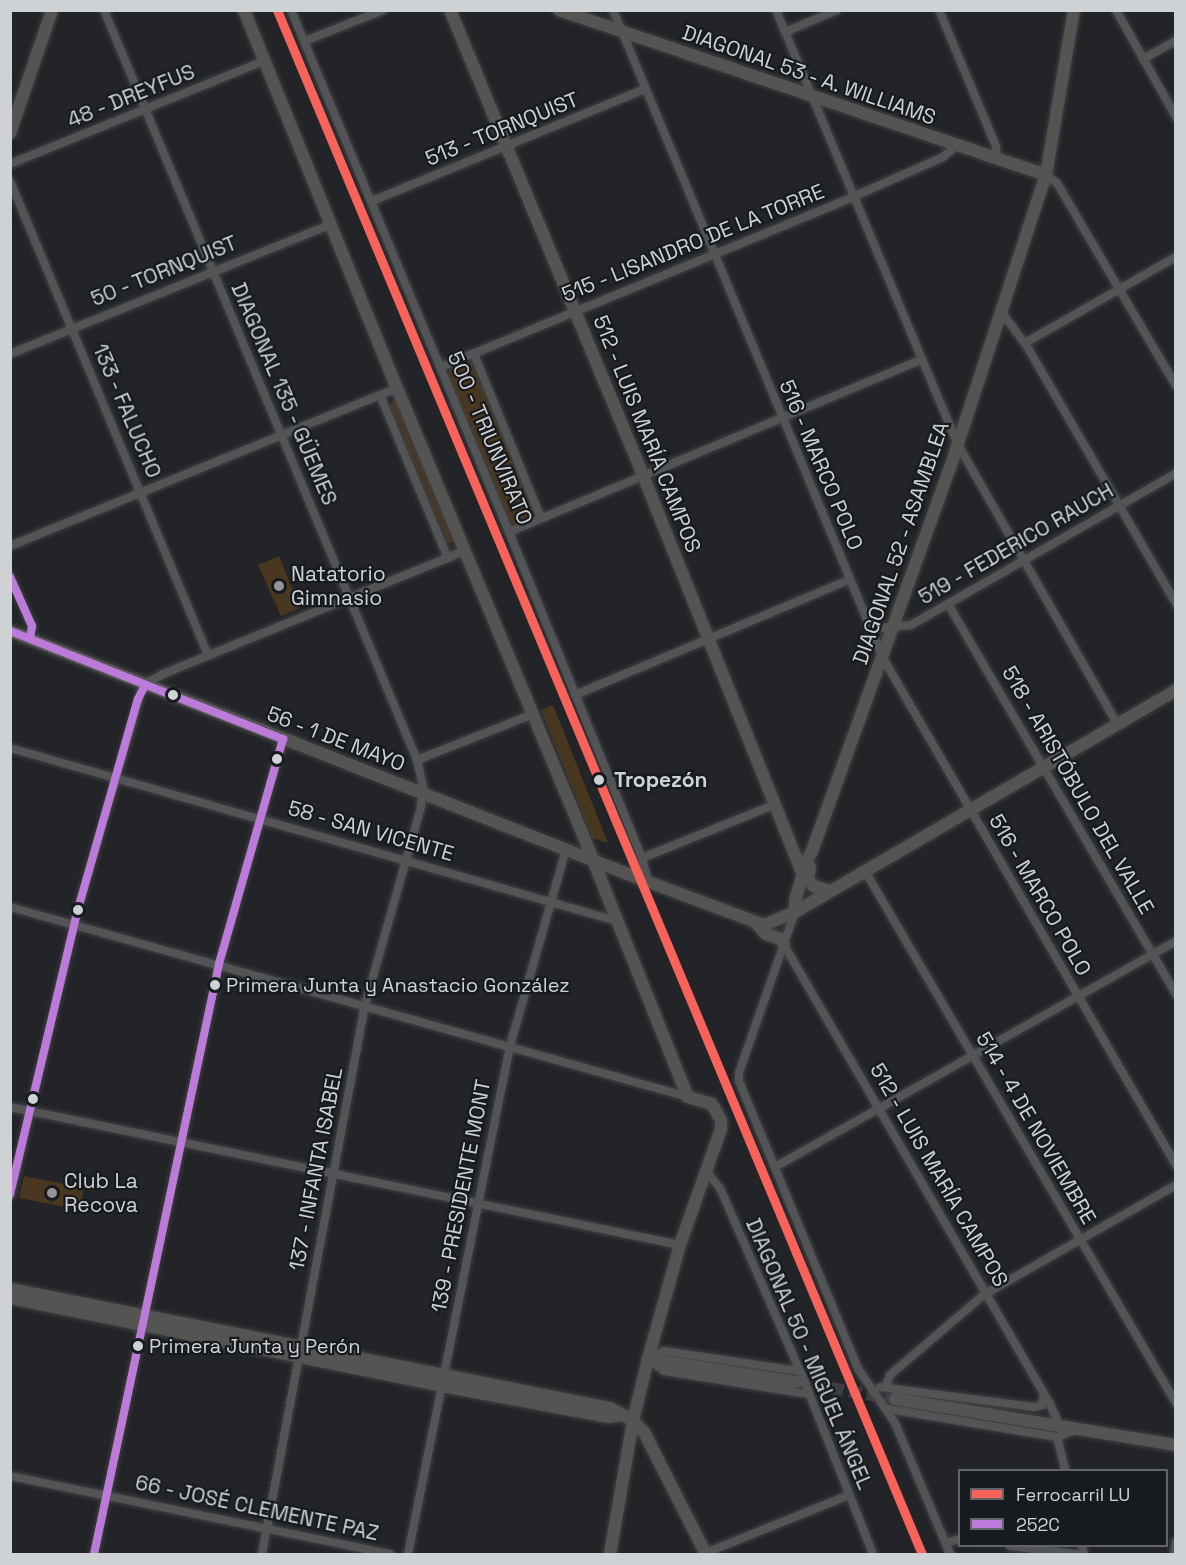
<!DOCTYPE html>
<meta charset="utf-8">
<style>
body{margin:0}
#map{position:relative;width:1186px;height:1565px;overflow:hidden;background:#222427;font-family:"Space Grotesk",sans-serif}
div>[style]{position:absolute}
.green>*{inset:0;background:#49371f}
.secondary-tunnel>*{height:12px;margin-top:-6px;transform-origin:0;background:repeating-linear-gradient(90deg,#3c3e41 0 12px,transparent 0 18px)}
.roads{filter:drop-shadow(0 0 2px #3f4043) drop-shadow(0 0 2px #3f4043)}
.street>*{height:8px;margin:-4px;padding:0 4px;transform-origin:4px;border-radius:4px;background:#525456}
.secondary>*{height:12px;margin:-6px;padding:0 6px;transform-origin:6px;border-radius:6px;background:#545453}
.bus-1>*{height:8px;margin:-4px;padding:0 4px;transform-origin:4px;border-radius:4px;background:#bd7bd9}
.rail-1>*{height:9px;margin:-4.5px;padding:0 4.5px;transform-origin:4.5px;border-radius:4.5px;background:#f7625a}
.dots>*{width:16px;height:16px;translate:-50% -50%;box-sizing:border-box;border:3px solid #171b1f;border-radius:50%}
span{translate:-50% -50%;white-space:nowrap;text-align:center;line-height:1.15;-webkit-text-stroke:4.5px #171b1f;paint-order:stroke}
.bus-label{font-size:20px;color:#cfd2d5}
.left{translate:0 -50%;text-align:left}
.street-label{font-size:21px;color:#cfd2d5}
.poi-label{font-size:21px;color:#cfd2d5}
.stop-label{font-size:21px;color:#cfd2d5;font-weight:700}
.frame{position:absolute;inset:0;border:12px solid #cfd2d5;pointer-events:none}
.legend{position:absolute;left:958px;top:1469px;width:210px;height:78px;box-sizing:border-box;background:#171b1f;border:2px solid #616468;margin:0;padding:8px 10px;list-style:none;font-size:18px;color:#cfd2d5}
.legend li{display:flex;align-items:center;gap:12px;height:30px}
.legend b{width:30px;border:2px solid #616468}
</style>
<div id="map">
<div class="green">
<i style="clip-path:polygon(466px 362px,474px 363px,534px 510px,531px 518px,514px 525px,509px 524px,447px 376px,450px 368px)"></i>
<i style="clip-path:polygon(396px 398px,457px 539px,453px 543px,447px 543px,389px 405px)"></i>
<i style="clip-path:polygon(279px 556px,300px 608px,281px 616px,258px 565px)"></i>
<i style="clip-path:polygon(553px 705px,608px 843px,592px 838px,541px 710px)"></i>
<i style="clip-path:polygon(24px 1176px,84px 1188px,80px 1210px,19px 1198px)"></i>
</div>
<div class="secondary-tunnel">
<i style="left:796px;top:1382px;width:100px;rotate:9.7deg"></i>
</div>
<div class="roads">
<div class="street">
<i style="left:104px;top:10px;width:813px;rotate:67.35deg"></i>
<i style="left:417px;top:760px;width:28px;rotate:77deg"></i>
<i style="left:423px;top:787px;width:20px;rotate:96deg"></i>
<i style="left:421px;top:807px;width:206px;rotate:105.8deg"></i>
<i style="left:365px;top:1005px;width:559px;rotate:100.63deg"></i>
<i style="left:291px;top:10px;width:566px;rotate:67.33deg"></i>
<i style="left:509px;top:532px;width:352px;rotate:67.8deg"></i>
<i style="left:642px;top:858px;width:25px;rotate:76deg"></i>
<i style="left:613px;top:10px;width:702px;rotate:67.38deg"></i>
<i style="left:883px;top:658px;width:586px;rotate:59.98deg"></i>
<i style="left:776px;top:10px;width:469px;rotate:67.3deg"></i>
<i style="left:957px;top:443px;width:323px;rotate:60.3deg"></i>
<i style="left:939px;top:10px;width:147px;rotate:67.3deg"></i>
<i style="left:996px;top:146px;width:14px;rotate:86deg"></i>
<i style="left:1116px;top:10px;width:123px;rotate:60.7deg"></i>
<i style="left:785px;top:32px;width:56px;rotate:-22.9deg"></i>
<i style="left:305px;top:41px;width:84px;rotate:-21.7deg"></i>
<i style="left:1143px;top:59px;width:38px;rotate:-29deg"></i>
<i style="left:10px;top:164px;width:274px;rotate:-22.1deg"></i>
<i style="left:1046px;top:175px;width:14px;rotate:36deg"></i>
<i style="left:1057px;top:183px;width:235px;rotate:59.6deg"></i>
<i style="left:10px;top:181px;width:514px;rotate:67.33deg"></i>
<i style="left:372px;top:201px;width:295px;rotate:-22.3deg"></i>
<i style="left:1002px;top:313px;width:38px;rotate:53deg"></i>
<i style="left:1025px;top:343px;width:302px;rotate:59.9deg"></i>
<i style="left:1025px;top:343px;width:174px;rotate:-29.7deg"></i>
<i style="left:10px;top:354px;width:347px;rotate:-22deg"></i>
<i style="left:474px;top:354px;width:177px;rotate:67.8deg"></i>
<i style="left:441px;top:367px;width:448px;rotate:-22.4deg"></i>
<i style="left:855px;top:196px;width:96px;rotate:-23.9deg"></i>
<i style="left:943px;top:157px;width:17px;rotate:-40deg"></i>
<i style="left:380px;top:395px;width:177px;rotate:67.4deg"></i>
<i style="left:509px;top:532px;width:448px;rotate:-22.7deg"></i>
<i style="left:10px;top:546px;width:418px;rotate:-22.2deg"></i>
<i style="left:10px;top:576px;width:55px;rotate:66.3deg"></i>
<i style="left:32px;top:626px;width:12px;rotate:99deg"></i>
<i style="left:948px;top:604px;width:452px;rotate:59.7deg"></i>
<i style="left:870px;top:629px;width:41px;rotate:-5.6deg"></i>
<i style="left:911px;top:625px;width:305px;rotate:-29.8deg"></i>
<i style="left:575px;top:695px;width:297px;rotate:-22.8deg"></i>
<i style="left:10px;top:748px;width:631px;rotate:15.91deg"></i>
<i style="left:417px;top:760px;width:125px;rotate:-21.6deg"></i>
<i style="left:642px;top:858px;width:144px;rotate:-21.9deg"></i>
<i style="left:865px;top:871px;width:616px;rotate:59.69deg"></i>
<i style="left:10px;top:907px;width:704px;rotate:15.65deg"></i>
<i style="left:795px;top:912px;width:170px;rotate:109.2deg"></i>
<i style="left:739px;top:1073px;width:8px;rotate:90deg"></i>
<i style="left:739px;top:1081px;width:313px;rotate:67.5deg"></i>
<i style="left:859px;top:1370px;width:64px;rotate:55.8deg"></i>
<i style="left:895px;top:1423px;width:142px;rotate:67.2deg"></i>
<i style="left:784px;top:945px;width:531px;rotate:59.91deg"></i>
<i style="left:1050px;top:1404px;width:24px;rotate:66deg"></i>
<i style="left:10px;top:1107px;width:684px;rotate:11.64deg"></i>
<i style="left:775px;top:1167px;width:460px;rotate:-29.4deg"></i>
<i style="left:706px;top:1171px;width:22px;rotate:51deg"></i>
<i style="left:720px;top:1188px;width:213px;rotate:66.4deg"></i>
<i style="left:805px;top:1383px;width:184px;rotate:68.3deg"></i>
<i style="left:10px;top:1196px;width:295px;rotate:-76.7deg"></i>
<i style="left:78px;top:909px;width:226px;rotate:-73.8deg"></i>
<i style="left:141px;top:692px;width:14px;rotate:-51deg"></i>
<i style="left:150px;top:681px;width:15px;rotate:-28deg"></i>
<i style="left:163px;top:674px;width:326px;rotate:-22.2deg"></i>
<i style="left:798px;top:1371px;width:135px;rotate:-171.5deg"></i>
<i style="left:664px;top:1351px;width:18px;rotate:153deg"></i>
<i style="left:648px;top:1359px;width:20px;rotate:37deg"></i>
<i style="left:664px;top:1371px;width:146px;rotate:9.1deg"></i>
<i style="left:880px;top:1387px;width:156px;rotate:7.4deg"></i>
<i style="left:1035px;top:1407px;width:7px;rotate:-16deg"></i>
<i style="left:1042px;top:1405px;width:11px;rotate:-80deg"></i>
<i style="left:885px;top:1387px;width:13px;rotate:-67deg"></i>
<i style="left:890px;top:1375px;width:125px;rotate:-40.5deg"></i>
<i style="left:985px;top:1294px;width:220px;rotate:-29.7deg"></i>
<i style="left:888px;top:1409px;width:171px;rotate:9.4deg"></i>
<i style="left:1057px;top:1437px;width:22px;rotate:-22deg"></i>
<i style="left:1057px;top:1437px;width:34px;rotate:76deg"></i>
<i style="left:10px;top:1476px;width:388px;rotate:11.6deg"></i>
<i style="left:945px;top:1543px;width:16px;rotate:-15deg"></i>
<i style="left:1010px;top:1546px;width:66px;rotate:6.9deg"></i>
<i style="left:1082px;top:1546px;width:8px;rotate:76deg"></i>
<i style="left:94px;top:1554px;width:603px;rotate:-78.04deg"></i>
<i style="left:219px;top:964px;width:234px;rotate:-74.1deg"></i>
<i style="left:408px;top:1554px;width:518px;rotate:-78.65deg"></i>
<i style="left:510px;top:1046px;width:205px;rotate:-74.1deg"></i>
<i style="left:703px;top:1554px;width:157px;rotate:-22deg"></i>
<i style="left:1174px;top:1554px;width:12px;rotate:-81deg"></i>
</div>
<div class="secondary">
<i style="left:244px;top:10px;width:408px;rotate:68deg"></i>
<i style="left:397px;top:388px;width:473px;rotate:67.4deg"></i>
<i style="left:579px;top:825px;width:293px;rotate:68.2deg"></i>
<i style="left:688px;top:1097px;width:25px;rotate:16deg"></i>
<i style="left:712px;top:1104px;width:18px;rotate:61deg"></i>
<i style="left:721px;top:1120px;width:9px;rotate:90deg"></i>
<i style="left:721px;top:1129px;width:123px;rotate:109.5deg"></i>
<i style="left:680px;top:1245px;width:118px;rotate:105.7deg"></i>
<i style="left:648px;top:1359px;width:64px;rotate:103.6deg"></i>
<i style="left:633px;top:1421px;width:135px;rotate:99.8deg"></i>
<i style="left:450px;top:10px;width:503px;rotate:67.46deg"></i>
<i style="left:643px;top:475px;width:429px;rotate:68.2deg"></i>
<i style="left:559px;top:10px;width:514px;rotate:18.72deg"></i>
<i style="left:10px;top:133px;width:130px;rotate:-71.1deg"></i>
<i style="left:10px;top:631px;width:675px;rotate:21.47deg"></i>
<i style="left:638px;top:878px;width:134px;rotate:20.5deg"></i>
<i style="left:764px;top:925px;width:34px;rotate:-23deg"></i>
<i style="left:795px;top:912px;width:441px;rotate:-30.2deg"></i>
<i style="left:810px;top:867px;width:11px;rotate:100deg"></i>
<i style="left:808px;top:878px;width:9px;rotate:58deg"></i>
<i style="left:813px;top:886px;width:18px;rotate:16deg"></i>
<i style="left:795px;top:912px;width:11px;rotate:-90deg"></i>
<i style="left:795px;top:901px;width:41px;rotate:-74.2deg"></i>
<i style="left:806px;top:862px;width:13px;rotate:-61deg"></i>
<i style="left:812px;top:851px;width:413px;rotate:-70.2deg"></i>
<i style="left:952px;top:462px;width:302px;rotate:-71.9deg"></i>
<i style="left:1046px;top:175px;width:167px;rotate:-80.4deg"></i>
<i style="left:756px;top:923px;width:15px;rotate:48deg"></i>
<i style="left:766px;top:934px;width:16px;rotate:18deg"></i>
<i style="left:781px;top:939px;width:7px;rotate:63deg"></i>
<i style="left:10px;top:1289px;width:612px;rotate:11.22deg"></i>
<i style="left:610px;top:1408px;width:26px;rotate:29deg"></i>
<i style="left:633px;top:1421px;width:16px;rotate:45deg"></i>
<i style="left:644px;top:1432px;width:137px;rotate:63.1deg"></i>
<i style="left:10px;top:1298px;width:441px;rotate:11.5deg"></i>
<i style="left:442px;top:1386px;width:170px;rotate:10.5deg"></i>
<i style="left:609px;top:1417px;width:13px;rotate:-9deg"></i>
<i style="left:648px;top:1359px;width:150px;rotate:8.8deg"></i>
<i style="left:895px;top:1399px;width:285px;rotate:9.3deg"></i>
</div>
</div>
<div class="bus-1">
<i style="left:10px;top:577px;width:54px;rotate:65.8deg"></i>
<i style="left:32px;top:626px;width:12px;rotate:99deg"></i>
<i style="left:10px;top:631px;width:294px;rotate:21.6deg"></i>
<i style="left:283px;top:739px;width:234px;rotate:105.9deg"></i>
<i style="left:219px;top:964px;width:603px;rotate:101.96deg"></i>
<i style="left:10px;top:1194px;width:293px;rotate:-76.6deg"></i>
<i style="left:78px;top:909px;width:218px;rotate:-74.1deg"></i>
<i style="left:138px;top:699px;width:16px;rotate:-63deg"></i>
</div>
<div class="rail-1">
<i style="left:277px;top:10px;width:1673px;rotate:67.33deg"></i>
</div>
<div class="dots">
<i style="left:279px;top:586px;background:#929598"></i>
<i style="left:173px;top:695px;background:#cfd2d5"></i>
<i style="left:277px;top:759px;background:#cfd2d5"></i>
<i style="left:599px;top:780px;background:#cfd2d5"></i>
<i style="left:78px;top:910px;background:#cfd2d5"></i>
<i style="left:215px;top:985px;background:#cfd2d5"></i>
<i style="left:33px;top:1099px;background:#cfd2d5"></i>
<i style="left:52px;top:1193px;background:#929598"></i>
<i style="left:138px;top:1346px;background:#cfd2d5"></i>
</div>
<div class="bus-label">
<span class="left" style="left:226px;top:985px">Primera Junta y Anastacio González</span>
<span class="left" style="left:149px;top:1346px">Primera Junta y Perón</span>
</div>
<div class="street-label">
<span style="left:809px;top:75px;rotate:19deg">DIAGONAL 53 - A. WILLIAMS</span>
<span style="left:131px;top:96px;rotate:-22deg">48 - DREYFUS</span>
<span style="left:502px;top:129px;rotate:-22deg">513 - TORNQUIST</span>
<span style="left:693px;top:243px;rotate:-22deg">515 - LISANDRO DE LA TORRE</span>
<span style="left:164px;top:271px;rotate:-22deg">50 - TORNQUIST</span>
<span style="left:284px;top:394px;rotate:67deg">DIAGONAL 135 - GÜEMES</span>
<span style="left:127px;top:411px;rotate:67deg">133 - FALUCHO</span>
<span style="left:647px;top:434px;rotate:68deg">512 - LUIS MARÍA CAMPOS</span>
<span style="left:490px;top:438px;rotate:67deg">500 - TRIUNVIRATO</span>
<span style="left:821px;top:465px;rotate:67deg">516 - MARCO POLO</span>
<span style="left:901px;top:543px;rotate:-71deg">DIAGONAL 52 - ASAMBLEA</span>
<span style="left:1016px;top:544px;rotate:-30deg">519 - FEDERICO RAUCH</span>
<span style="left:336px;top:739px;rotate:21deg">56 - 1 DE MAYO</span>
<span style="left:1078px;top:790px;rotate:60deg">518 - ARISTÓBULO DEL VALLE</span>
<span style="left:371px;top:831px;rotate:16deg">58 - SAN VICENTE</span>
<span style="left:1040px;top:895px;rotate:60deg">516 - MARCO POLO</span>
<span style="left:1036px;top:1128px;rotate:60deg">514 - 4 DE NOVIEMBRE</span>
<span style="left:316px;top:1169px;rotate:-79deg">137 - INFANTA ISABEL</span>
<span style="left:939px;top:1175px;rotate:60deg">512 - LUIS MARÍA CAMPOS</span>
<span style="left:461px;top:1196px;rotate:-79deg">139 - PRESIDENTE MONT</span>
<span style="left:809px;top:1354px;rotate:67deg">DIAGONAL 50 - MIGUEL ÁNGEL</span>
<span style="left:257px;top:1508px;rotate:12deg">66 - JOSÉ CLEMENTE PAZ</span>
</div>
<div class="poi-label">
<span class="left" style="left:291px;top:586px">Natatorio<br>Gimnasio</span>
<span class="left" style="left:64px;top:1193px">Club La<br>Recova</span>
</div>
<div class="stop-label">
<span class="left" style="left:614px;top:780px">Tropezón</span>
</div>
<div class="frame"></div>
<ul class="legend">
<li><b style="height:8px;background:#f7625a"></b>Ferrocarril LU</li>
<li><b style="height:8px;background:#bd7bd9"></b>252C</li>
</ul>
</div>
